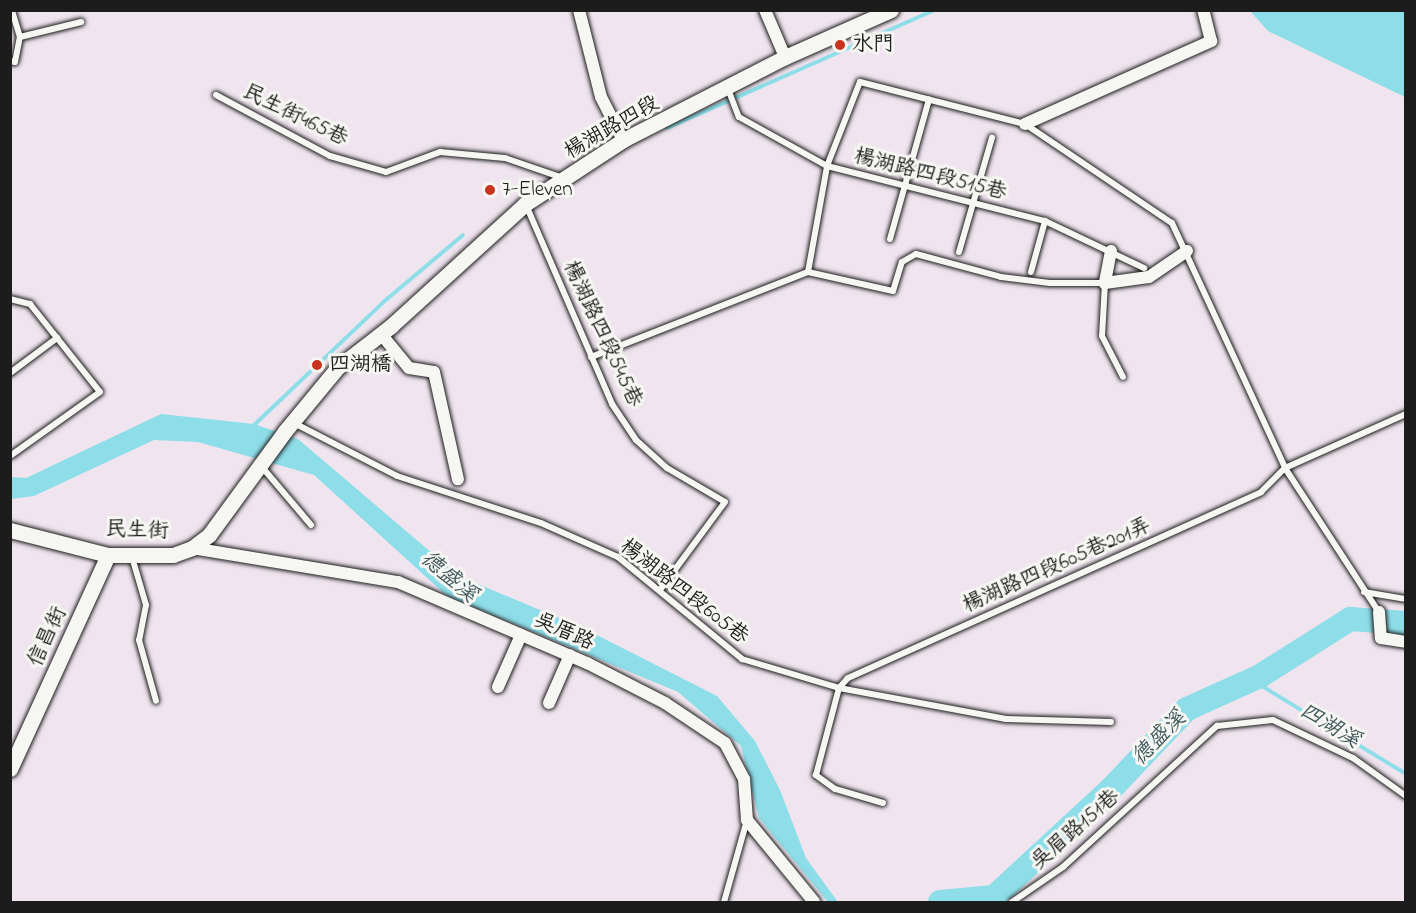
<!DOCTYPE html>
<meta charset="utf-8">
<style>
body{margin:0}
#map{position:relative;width:1416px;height:913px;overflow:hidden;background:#f0e5ef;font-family:"Indie Flower","LXGW WenKai TC",sans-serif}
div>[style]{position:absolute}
.water>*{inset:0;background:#8edeea}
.stream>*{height:4px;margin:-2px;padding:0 2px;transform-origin:2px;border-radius:2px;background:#8edeea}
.river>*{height:24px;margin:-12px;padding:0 12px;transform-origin:12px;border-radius:12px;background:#8edeea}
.roads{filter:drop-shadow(0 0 2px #1c1c1c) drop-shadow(0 0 2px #1c1c1c)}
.service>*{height:6px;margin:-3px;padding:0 3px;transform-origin:3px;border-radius:3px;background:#f6f6f2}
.minor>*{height:12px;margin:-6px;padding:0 6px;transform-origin:6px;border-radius:6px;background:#f6f6f2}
.tertiary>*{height:15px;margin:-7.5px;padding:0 7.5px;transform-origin:7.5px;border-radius:7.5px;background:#f6f6f2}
.dots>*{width:16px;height:16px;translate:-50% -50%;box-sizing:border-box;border:3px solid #f6f6f2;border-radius:50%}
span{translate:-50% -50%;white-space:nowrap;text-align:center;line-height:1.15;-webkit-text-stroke:6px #f6f6f2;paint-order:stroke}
.poi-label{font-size:21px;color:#1c1c1c}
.left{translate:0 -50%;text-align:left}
.street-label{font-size:21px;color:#1c1c1c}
.water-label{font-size:22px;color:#3e565a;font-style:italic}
.frame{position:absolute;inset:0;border:12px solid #1c1c1c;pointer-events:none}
</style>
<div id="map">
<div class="water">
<i style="clip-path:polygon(1250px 11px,1405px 11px,1405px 97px,1268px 31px)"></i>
<i style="clip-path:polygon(161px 414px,254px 424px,298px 439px,459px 576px,585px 629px,717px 696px,755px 741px,780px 790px,806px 858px,838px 902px,828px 902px,759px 818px,741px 746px,678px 692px,447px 596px,314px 475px,198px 442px,154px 440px,34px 496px,11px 499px,10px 477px,26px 478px)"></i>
</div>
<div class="stream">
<i style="left:667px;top:128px;width:293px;rotate:-23.8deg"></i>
<i style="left:253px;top:426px;width:185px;rotate:-43.5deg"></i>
<i style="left:387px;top:299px;width:99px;rotate:-40.1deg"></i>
<i style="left:1252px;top:680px;width:180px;rotate:31.4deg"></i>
</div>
<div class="river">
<i style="left:940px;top:902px;width:54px;rotate:-5.3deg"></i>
<i style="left:994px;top:897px;width:158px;rotate:-42.7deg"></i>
<i style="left:1110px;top:790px;width:112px;rotate:-46.5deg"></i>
<i style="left:1187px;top:709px;width:80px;rotate:-24.3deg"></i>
<i style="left:1260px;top:676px;width:107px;rotate:-32.3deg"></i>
<i style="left:1350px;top:619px;width:56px;rotate:4.1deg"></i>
</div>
<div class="roads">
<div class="service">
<i style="left:20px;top:37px;width:63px;rotate:-13.8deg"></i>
<i style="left:10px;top:61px;width:5px;rotate:11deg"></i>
<i style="left:15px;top:62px;width:25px;rotate:-79deg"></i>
<i style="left:20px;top:37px;width:28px;rotate:-107deg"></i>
<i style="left:728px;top:89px;width:30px;rotate:69deg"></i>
<i style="left:739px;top:117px;width:101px;rotate:29.1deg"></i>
<i style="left:827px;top:166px;width:225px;rotate:14.2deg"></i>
<i style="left:1045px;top:221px;width:110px;rotate:25.4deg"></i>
<i style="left:216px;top:95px;width:129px;rotate:28.2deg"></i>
<i style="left:330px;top:156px;width:58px;rotate:15.9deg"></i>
<i style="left:386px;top:172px;width:58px;rotate:-20.3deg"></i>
<i style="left:440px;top:152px;width:65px;rotate:5.3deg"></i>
<i style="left:505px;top:158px;width:61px;rotate:19deg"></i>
<i style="left:526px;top:205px;width:217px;rotate:66.6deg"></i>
<i style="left:612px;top:404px;width:43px;rotate:56.3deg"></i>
<i style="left:636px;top:440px;width:42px;rotate:42.1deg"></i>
<i style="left:667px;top:468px;width:67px;rotate:30.4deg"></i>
<i style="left:725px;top:502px;width:109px;rotate:126.5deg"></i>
<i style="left:890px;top:239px;width:145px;rotate:-74.4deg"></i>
<i style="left:959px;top:252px;width:119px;rotate:-73.9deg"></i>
<i style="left:808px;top:272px;width:108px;rotate:-79.8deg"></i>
<i style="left:827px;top:166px;width:90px;rotate:-68.6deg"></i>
<i style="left:860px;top:82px;width:170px;rotate:14.3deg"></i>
<i style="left:1025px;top:124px;width:177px;rotate:34deg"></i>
<i style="left:1172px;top:223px;width:270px;rotate:65.2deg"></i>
<i style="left:1285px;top:468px;width:172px;rotate:56.9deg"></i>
<i style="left:808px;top:272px;width:87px;rotate:12.6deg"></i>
<i style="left:893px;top:291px;width:30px;rotate:-73deg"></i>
<i style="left:902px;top:262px;width:16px;rotate:-30deg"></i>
<i style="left:916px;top:254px;width:88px;rotate:15.1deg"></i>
<i style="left:1001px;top:277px;width:49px;rotate:7deg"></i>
<i style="left:1050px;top:283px;width:55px"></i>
<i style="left:1105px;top:283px;width:53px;rotate:93.2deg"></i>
<i style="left:1102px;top:336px;width:46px;rotate:62.9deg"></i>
<i style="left:1031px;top:272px;width:53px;rotate:-74.6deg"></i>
<i style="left:10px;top:299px;width:21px;rotate:14deg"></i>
<i style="left:30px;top:304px;width:112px;rotate:51.5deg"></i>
<i style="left:100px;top:392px;width:110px;rotate:144.6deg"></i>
<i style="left:591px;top:357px;width:233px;rotate:-21.4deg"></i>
<i style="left:10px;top:373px;width:59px;rotate:-36.7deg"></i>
<i style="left:292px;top:422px;width:118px;rotate:27.2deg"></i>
<i style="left:397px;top:476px;width:151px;rotate:18.1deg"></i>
<i style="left:541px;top:523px;width:84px;rotate:23.8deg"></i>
<i style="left:618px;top:557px;width:161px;rotate:39.4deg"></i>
<i style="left:742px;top:659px;width:101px;rotate:16.6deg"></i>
<i style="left:839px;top:688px;width:170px;rotate:10.5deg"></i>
<i style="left:1006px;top:719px;width:105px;rotate:1.6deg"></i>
<i style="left:262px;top:467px;width:76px;rotate:49.8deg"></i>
<i style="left:132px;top:557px;width:50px;rotate:73.7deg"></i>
<i style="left:146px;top:605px;width:36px;rotate:101deg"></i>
<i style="left:139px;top:640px;width:63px;rotate:74.4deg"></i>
<i style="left:1364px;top:592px;width:43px;rotate:9.5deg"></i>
<i style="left:883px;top:803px;width:50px;rotate:-163.7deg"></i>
<i style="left:835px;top:789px;width:24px;rotate:-144deg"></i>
<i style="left:816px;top:775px;width:90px;rotate:-75.2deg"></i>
<i style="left:839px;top:688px;width:13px;rotate:-48deg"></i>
<i style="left:848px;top:678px;width:453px;rotate:-24.2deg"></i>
<i style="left:1261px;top:492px;width:34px;rotate:-45deg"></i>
<i style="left:1285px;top:468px;width:133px;rotate:-24.1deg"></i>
<i style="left:724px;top:902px;width:85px;rotate:-74.3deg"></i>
<i style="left:1012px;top:902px;width:62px;rotate:-34.5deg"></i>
<i style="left:1063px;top:867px;width:209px;rotate:-42.5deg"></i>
<i style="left:1217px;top:726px;width:56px;rotate:-6.1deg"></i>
<i style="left:1273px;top:720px;width:89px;rotate:25.4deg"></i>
<i style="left:1353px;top:758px;width:65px;rotate:35.6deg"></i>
</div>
<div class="minor">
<i style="left:579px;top:10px;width:90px;rotate:75.8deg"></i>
<i style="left:601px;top:97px;width:48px;rotate:62.9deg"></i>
<i style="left:765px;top:10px;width:51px;rotate:66.9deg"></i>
<i style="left:1025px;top:124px;width:204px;rotate:-24deg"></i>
<i style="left:1211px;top:41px;width:32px;rotate:-104deg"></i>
<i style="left:1111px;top:251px;width:33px;rotate:101deg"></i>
<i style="left:1105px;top:283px;width:44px;rotate:-7.8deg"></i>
<i style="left:1149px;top:277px;width:46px;rotate:-34.4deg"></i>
<i style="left:381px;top:334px;width:44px;rotate:50.5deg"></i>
<i style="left:409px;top:368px;width:25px;rotate:9deg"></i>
<i style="left:434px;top:372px;width:110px;rotate:77.4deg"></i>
<i style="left:192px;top:548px;width:209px;rotate:9.4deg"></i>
<i style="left:398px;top:582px;width:206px;rotate:23.2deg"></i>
<i style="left:587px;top:663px;width:88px;rotate:27.1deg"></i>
<i style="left:665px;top:703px;width:72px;rotate:33.7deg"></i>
<i style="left:725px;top:743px;width:41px;rotate:62.2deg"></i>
<i style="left:744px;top:779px;width:41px;rotate:85.8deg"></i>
<i style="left:747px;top:820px;width:106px;rotate:50.7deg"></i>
<i style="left:1379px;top:612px;width:26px;rotate:86deg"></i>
<i style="left:1381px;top:638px;width:25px;rotate:9deg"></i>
<i style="left:498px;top:687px;width:57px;rotate:-66.1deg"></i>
<i style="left:549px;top:703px;width:52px;rotate:-66.4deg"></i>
</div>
<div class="tertiary">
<i style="left:10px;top:530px;width:101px;rotate:14.3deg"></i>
<i style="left:108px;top:555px;width:65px"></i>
<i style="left:173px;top:555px;width:20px;rotate:-20deg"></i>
<i style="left:192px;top:548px;width:21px;rotate:-37deg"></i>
<i style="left:209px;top:535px;width:129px;rotate:-53.8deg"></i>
<i style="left:285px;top:431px;width:83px;rotate:-50.4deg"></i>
<i style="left:338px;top:367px;width:67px;rotate:-37.7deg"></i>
<i style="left:391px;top:326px;width:181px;rotate:-42.3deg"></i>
<i style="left:525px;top:204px;width:117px;rotate:-33.1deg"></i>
<i style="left:623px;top:140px;width:182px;rotate:-27.1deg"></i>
<i style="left:785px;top:57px;width:116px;rotate:-23.9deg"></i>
<i style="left:10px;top:769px;width:235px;rotate:-65.4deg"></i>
</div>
</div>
<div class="dots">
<i style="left:840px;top:45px;background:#c8321e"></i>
<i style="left:490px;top:190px;background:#c8321e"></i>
<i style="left:317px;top:365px;background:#c8321e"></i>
</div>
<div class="poi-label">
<span class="left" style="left:852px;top:45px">水門</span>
<span class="left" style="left:502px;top:190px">7-Eleven</span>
<span class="left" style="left:329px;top:365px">四湖橋</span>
</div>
<div class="street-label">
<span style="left:295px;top:116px;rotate:26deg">民生街465巷</span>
<span style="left:612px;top:128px;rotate:-30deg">楊湖路四段</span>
<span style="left:930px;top:175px;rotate:14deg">楊湖路四段515巷</span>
<span style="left:602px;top:334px;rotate:65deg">楊湖路四段545巷</span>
<span style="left:137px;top:531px;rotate:2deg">民生街</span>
<span style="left:1057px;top:566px;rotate:-24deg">楊湖路四段605巷201弄</span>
<span style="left:684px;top:592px;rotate:38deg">楊湖路四段605巷</span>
<span style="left:564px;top:632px;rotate:24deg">吳厝路</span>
<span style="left:48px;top:637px;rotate:-65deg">信昌街</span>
<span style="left:1076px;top:830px;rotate:-41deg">吳眉路151巷</span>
</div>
<div class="water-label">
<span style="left:448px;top:578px;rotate:40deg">德盛溪</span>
<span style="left:1329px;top:727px;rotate:31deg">四湖溪</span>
<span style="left:1160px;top:739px;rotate:-45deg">德盛溪</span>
</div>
<div class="frame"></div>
</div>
